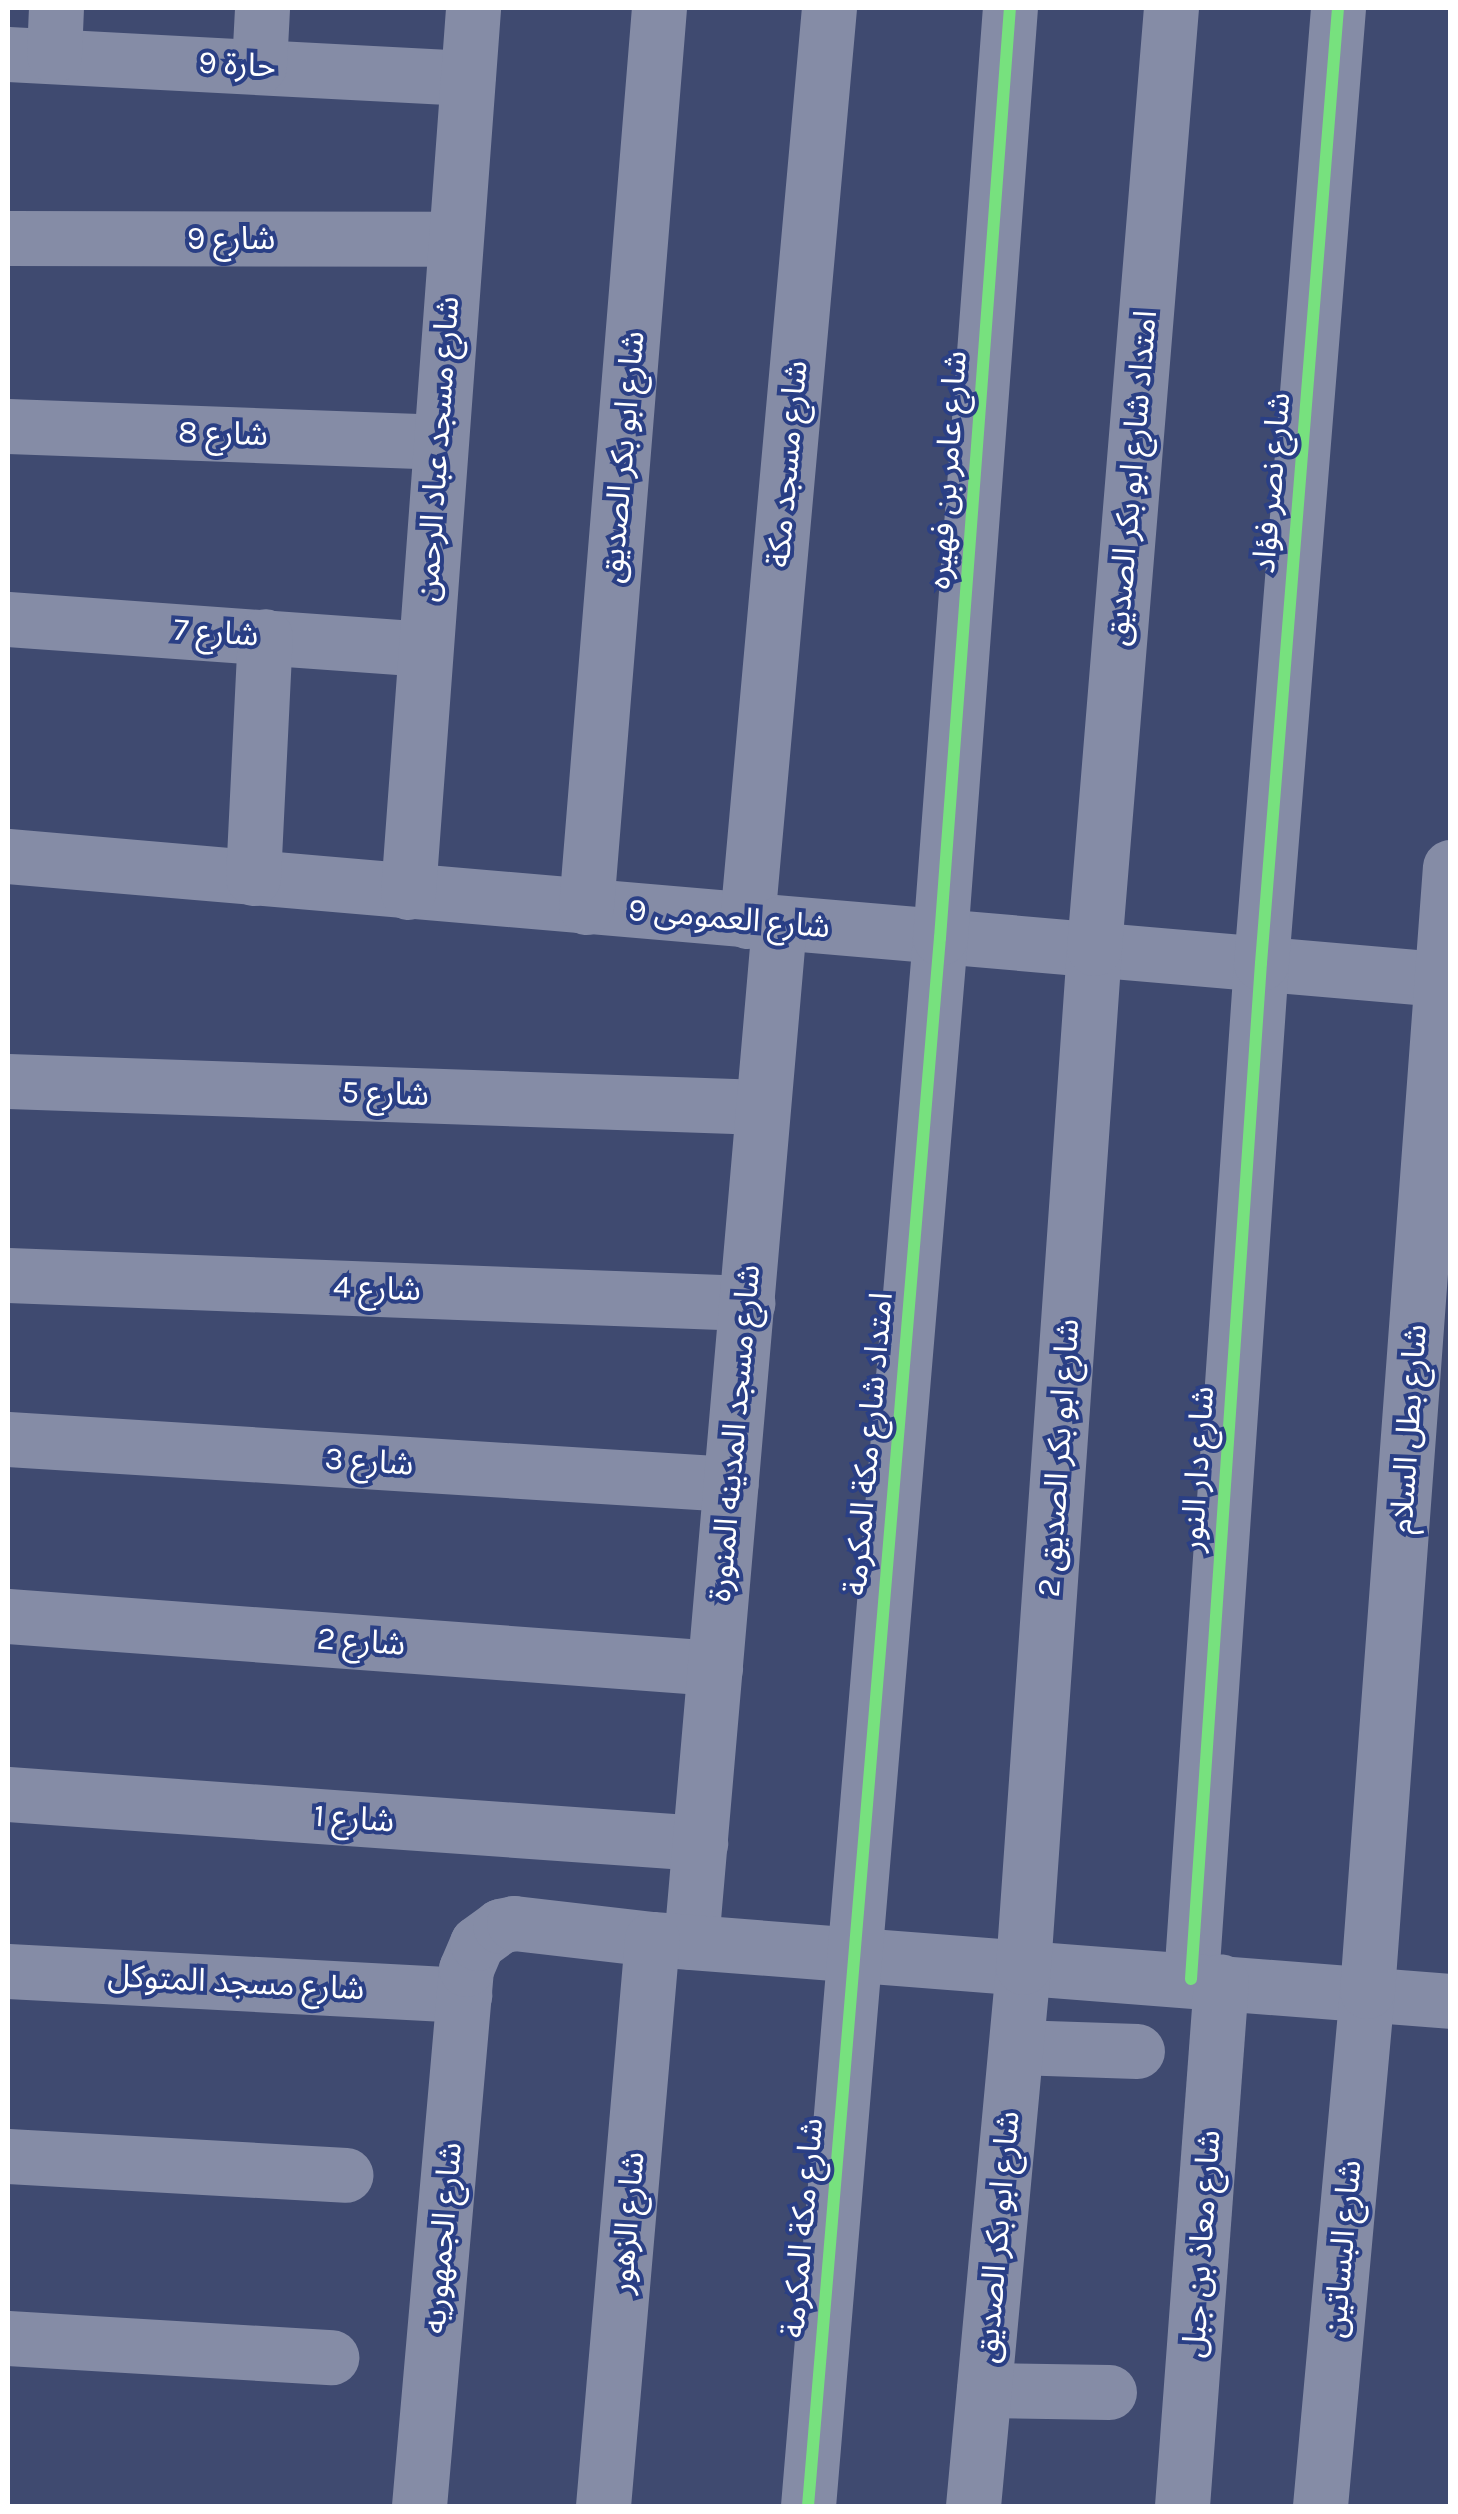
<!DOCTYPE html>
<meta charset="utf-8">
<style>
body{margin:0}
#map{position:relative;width:1458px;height:2514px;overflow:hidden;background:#3f4a70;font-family:Karla,"Noto Sans Arabic",sans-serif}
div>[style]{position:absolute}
.minor>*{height:55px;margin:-27.5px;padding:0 27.5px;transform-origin:27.5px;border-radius:27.5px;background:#858ca6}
.cycleway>*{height:12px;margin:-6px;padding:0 6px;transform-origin:6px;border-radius:6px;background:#77e17e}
span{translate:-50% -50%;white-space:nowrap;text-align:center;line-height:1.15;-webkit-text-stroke:8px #2a3f85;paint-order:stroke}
.street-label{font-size:32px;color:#fff}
.frame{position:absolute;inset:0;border:10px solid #fff;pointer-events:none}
</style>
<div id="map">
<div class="minor">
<i style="left:8px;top:54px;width:460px;rotate:3deg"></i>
<i style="left:54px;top:55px;width:47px;rotate:-87.6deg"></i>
<i style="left:259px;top:66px;width:58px;rotate:-87deg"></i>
<i style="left:8px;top:238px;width:446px;rotate:0.1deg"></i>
<i style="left:8px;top:426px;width:431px;rotate:2.1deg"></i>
<i style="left:8px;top:619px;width:416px;rotate:4.1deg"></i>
<i style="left:8px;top:856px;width:1447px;rotate:4.91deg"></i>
<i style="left:253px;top:878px;width:242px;rotate:-87.2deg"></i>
<i style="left:408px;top:892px;width:886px;rotate:-85.79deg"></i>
<i style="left:586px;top:907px;width:902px;rotate:-85.36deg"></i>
<i style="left:747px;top:921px;width:917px;rotate:-84.87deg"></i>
<i style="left:8px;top:1081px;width:755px;rotate:1.97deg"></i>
<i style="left:8px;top:1275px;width:740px;rotate:2.17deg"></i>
<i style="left:8px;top:1439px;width:724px;rotate:3.56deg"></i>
<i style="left:8px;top:1616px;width:709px;rotate:4.21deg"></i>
<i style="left:8px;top:1794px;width:694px;rotate:4.05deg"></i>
<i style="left:691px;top:1942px;width:1022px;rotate:-85.06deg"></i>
<i style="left:8px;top:1971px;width:457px;rotate:3deg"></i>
<i style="left:1191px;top:1979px;width:1018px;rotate:-86.06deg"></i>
<i style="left:1261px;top:963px;width:958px;rotate:-85.39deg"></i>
<i style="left:1016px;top:2047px;width:121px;rotate:1.9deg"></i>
<i style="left:8px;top:2156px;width:338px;rotate:3.2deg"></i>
<i style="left:8px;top:2338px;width:324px;rotate:3.4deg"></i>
<i style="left:984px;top:2390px;width:125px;rotate:0.9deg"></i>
<i style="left:419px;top:2506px;width:539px;rotate:-85deg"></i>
<i style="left:466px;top:1969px;width:28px;rotate:-67deg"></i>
<i style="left:477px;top:1943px;width:29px;rotate:-36deg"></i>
<i style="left:500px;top:1926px;width:14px;rotate:-12deg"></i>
<i style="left:514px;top:1923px;width:139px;rotate:6.6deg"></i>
<i style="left:652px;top:1939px;width:800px;rotate:4.44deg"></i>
<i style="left:603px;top:2506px;width:569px;rotate:-85.06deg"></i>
<i style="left:808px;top:2506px;width:1574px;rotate:-85.19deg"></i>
<i style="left:940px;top:938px;width:933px;rotate:-85.7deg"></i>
<i style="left:973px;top:2506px;width:541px;rotate:-84.7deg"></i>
<i style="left:1023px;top:1967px;width:1021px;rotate:-86.01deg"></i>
<i style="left:1094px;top:948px;width:943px;rotate:-85.32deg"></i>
<i style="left:1182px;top:2506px;width:526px;rotate:-85.75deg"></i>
<i style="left:1320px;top:2506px;width:517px;rotate:-84.79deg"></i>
<i style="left:1367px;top:1991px;width:1127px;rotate:-85.78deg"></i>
</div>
<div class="cycleway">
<i style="left:1191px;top:1979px;width:1018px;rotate:-86.06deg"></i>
<i style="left:1261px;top:963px;width:958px;rotate:-85.39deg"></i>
<i style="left:808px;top:2506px;width:1574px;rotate:-85.19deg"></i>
<i style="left:940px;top:938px;width:933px;rotate:-85.7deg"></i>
</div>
<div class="street-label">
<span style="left:237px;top:65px;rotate:3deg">حارة 9</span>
<span style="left:231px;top:239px">شارع 9</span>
<span style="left:223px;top:434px;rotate:2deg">شارع 8</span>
<span style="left:438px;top:449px;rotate:-86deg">شارع مسجد عباد الرحمن</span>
<span style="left:623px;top:457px;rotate:-85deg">شارع ابو بكر الصديق</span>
<span style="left:788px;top:464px;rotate:-85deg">شارع مسجد مكة</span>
<span style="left:948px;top:470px;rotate:-86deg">شارع عامر بن فهيره</span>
<span style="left:1132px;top:478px;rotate:-85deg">امتداد شارع ابو بكر الصديق</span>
<span style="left:1272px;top:483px;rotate:-85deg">شارع نصر فؤاد</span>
<span style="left:216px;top:633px;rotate:4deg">شارع 7</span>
<span style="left:729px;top:919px;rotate:5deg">شارع العمومى 9</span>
<span style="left:385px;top:1094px;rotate:2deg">شارع 5</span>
<span style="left:377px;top:1289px;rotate:2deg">شارع 4</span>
<span style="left:1409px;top:1429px;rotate:-86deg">شارع بطل السلام</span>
<span style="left:735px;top:1433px;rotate:-85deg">شارع مسجد المدينه المنورة</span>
<span style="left:869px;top:1444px;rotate:-85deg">امتداد شارع مكة المكرمة</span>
<span style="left:1059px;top:1458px;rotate:-86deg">شارع ابو بكر الصديق 2</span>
<span style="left:369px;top:1462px;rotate:4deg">شارع 3</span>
<span style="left:1198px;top:1469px;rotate:-86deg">شارع دار النور</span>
<span style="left:361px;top:1642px;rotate:4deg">شارع 2</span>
<span style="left:354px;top:1819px;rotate:4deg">شارع 1</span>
<span style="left:236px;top:1983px;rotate:3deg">شارع مسجد المتوكل</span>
<span style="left:628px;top:2223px;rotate:-85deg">شارع الزهور</span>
<span style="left:803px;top:2228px;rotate:-85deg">شارع مكة المكرمة</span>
<span style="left:998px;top:2237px;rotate:-85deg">شارع ابو بكر الصديق</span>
<span style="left:443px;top:2238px;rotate:-85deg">شارع الجمهوريه</span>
<span style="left:1202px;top:2244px;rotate:-86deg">شارع معاذ بن جبل</span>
<span style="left:1343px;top:2249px;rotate:-85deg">شارع البساتين</span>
</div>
<div class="frame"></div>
</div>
